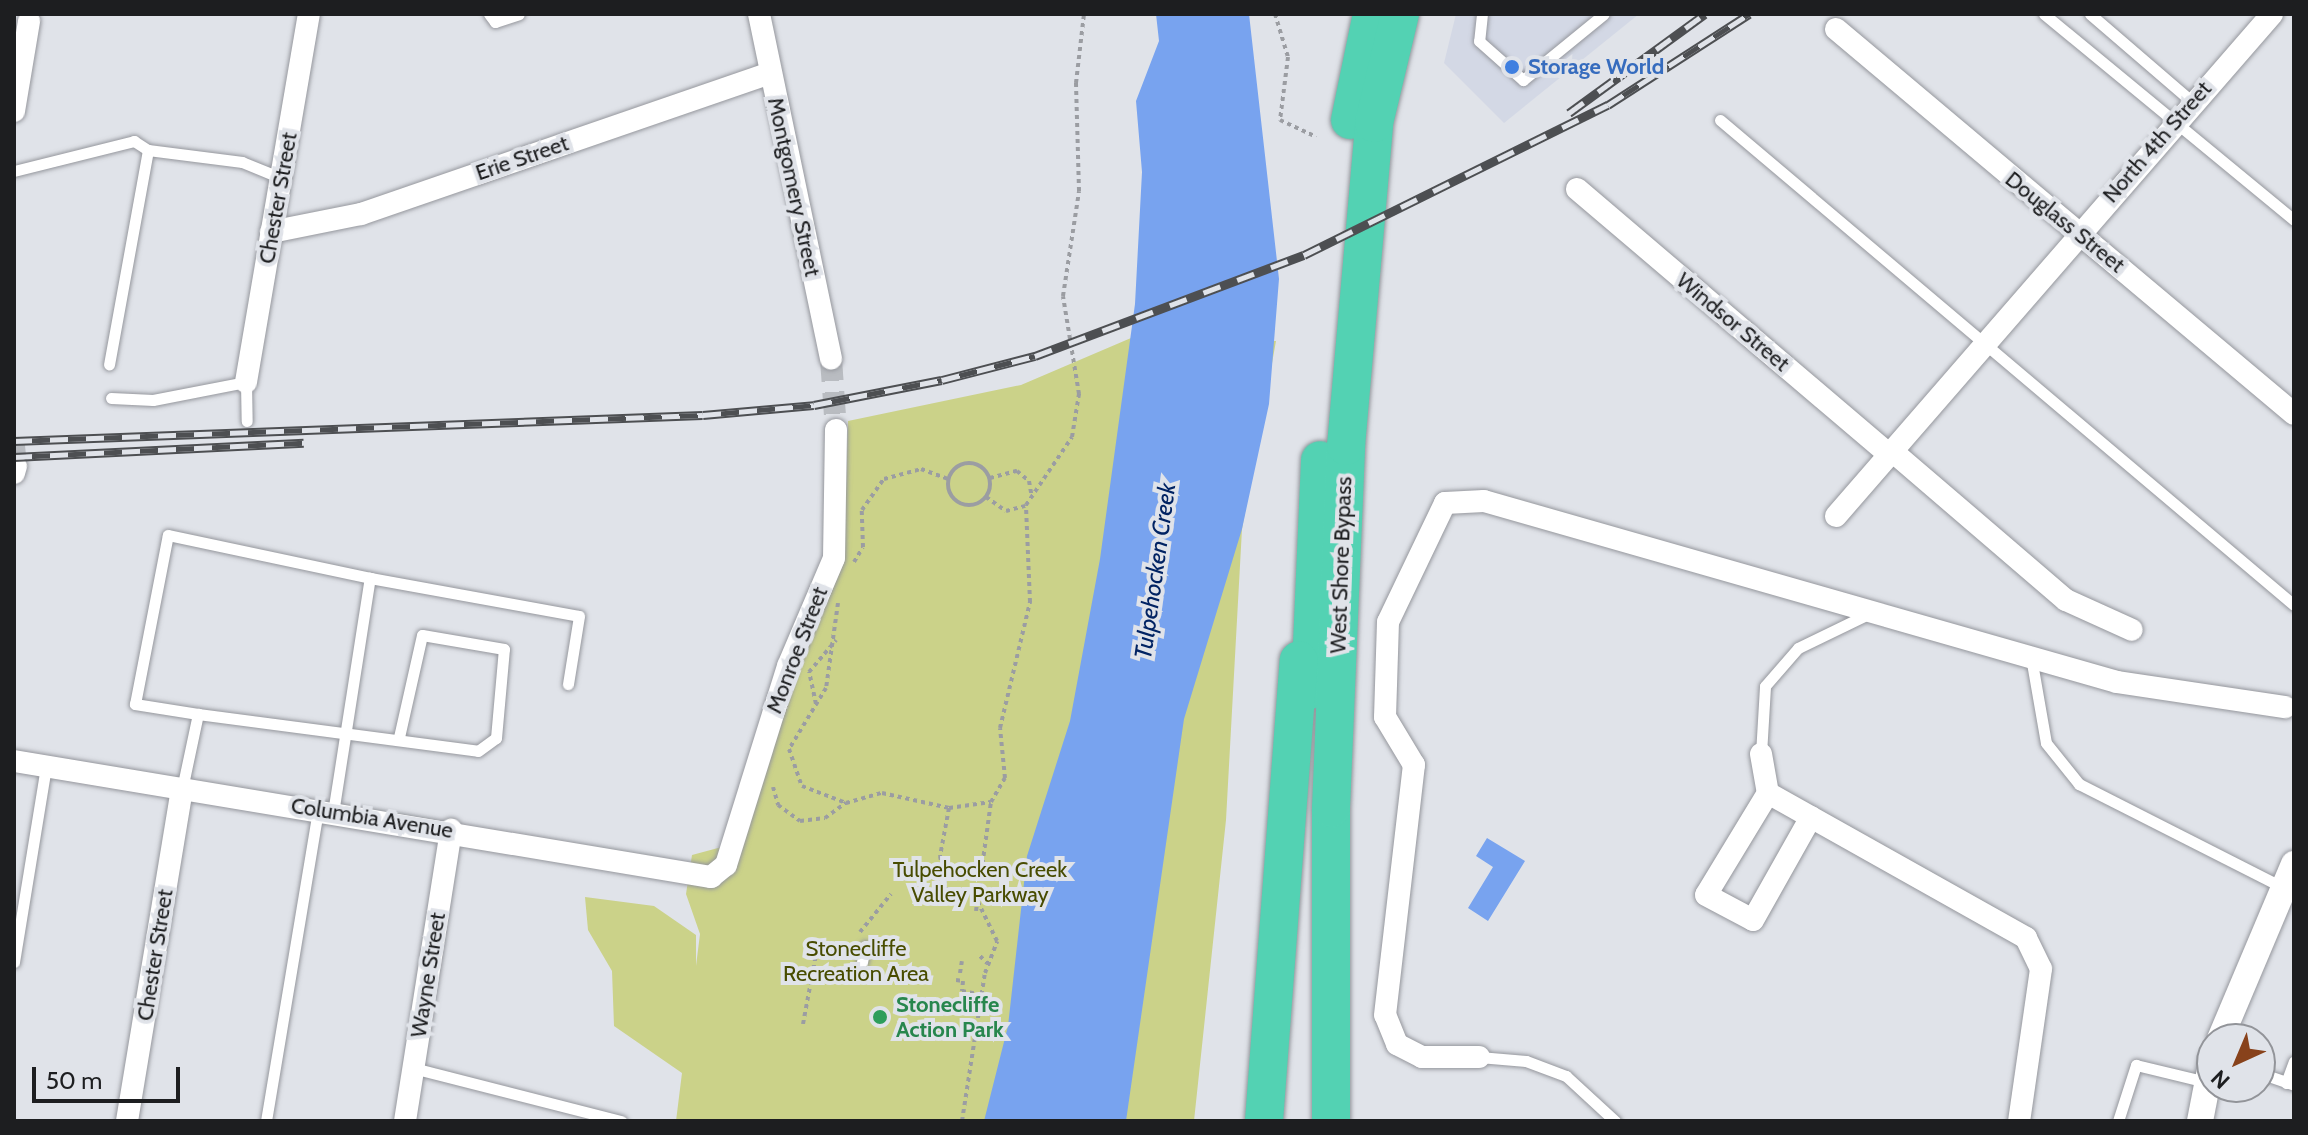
<!DOCTYPE html>
<style>
body{margin:0}
#map{position:relative;width:2308px;height:1135px;overflow:hidden;background:#e0e3e9;font-family:Cabin,sans-serif}
div>[style]{position:absolute}
.built>*{inset:0;background:#d3d8e5}
.green>*{inset:0;background:#cbd289}
.water>*{inset:0;background:#78a3ef}
.minor-tunnel>*{height:22px;margin-top:-11px;transform-origin:0;background:repeating-linear-gradient(90deg,#b9bcc1 0 22px,transparent 0 33px)}
.path>*{height:4px;margin-top:-2px;transform-origin:0;background:repeating-linear-gradient(90deg,#9b9da2 0 4px,transparent 0 8px)}
.path>.ring{margin:-2px;padding:0;box-sizing:content-box;background:none;border:4px solid #9b9da2;border-radius:50%}
.roads{filter:drop-shadow(0 0 2px #95979d) drop-shadow(0 0 2px #95979d)}
.service>*{height:11px;margin:-5.5px;padding:0 5.5px;transform-origin:5.5px;border-radius:5.5px;background:#fff}
.minor>*{height:22px;margin:-11px;padding:0 11px;transform-origin:11px;border-radius:11px;background:#fff}
.tertiary>*{height:26px;margin:-13px;padding:0 13px;transform-origin:13px;border-radius:13px;background:#fff}
.motorway>*{height:38px;margin:-19px;padding:0 19px;transform-origin:19px;border-radius:19px;background:#53d2b3}
.rail>*{height:9px;margin-top:-4.5px;transform-origin:0;background:repeating-linear-gradient(90deg,#e0e3e9 0 18px,#4d4f52 0 36px);box-sizing:border-box;border-block:2px solid #4d4f52}
.dots>*{width:22px;height:22px;translate:-50% -50%;box-sizing:border-box;border:4px solid #e0e3e9;border-radius:50%}
span{translate:-50% -50%;white-space:nowrap;text-align:center;line-height:1.15;-webkit-text-stroke:8px #e0e3e9;paint-order:stroke}
.shop-label{font-size:22px;color:#366cbe;font-weight:700}
.left{translate:0 -50%;text-align:left}
.street-label{font-size:22px;color:#1d1e20}
.park-label{font-size:22px;color:#484c00}
.leisure-label{font-size:22px;color:#27864d;font-weight:700}
.water-label{font-size:24px;color:#012363;font-style:italic}
.frame{position:absolute;inset:0;border:16px solid #1d1e20;pointer-events:none}
.north{position:absolute;left:2196px;top:1023px;width:80px;height:80px;box-sizing:border-box;background:#e0e3e9;border:2px solid #929499;border-radius:50%;rotate:224deg;font-size:22px;font-weight:700;line-height:32px;text-align:center;color:#1d1e20}
.north::after{content:'';display:block;margin:auto;width:28px;height:36px;background:#88421b;clip-path:polygon(50% 0,100% 100%,50% 72%,0 100%)}
.scale{position:absolute;left:32px;top:1067px;width:148px;height:36px;box-sizing:border-box;border:4px solid #1d1e20;border-top:0;padding-left:10px;font-size:24px;line-height:28px;white-space:nowrap;color:#1d1e20;-webkit-text-stroke:6px #e0e3e9;paint-order:stroke}
</style>
<div id="map">
<div class="built">
<i style="clip-path:polygon(1456px 14px,1639px 14px,1504px 123px,1444px 63px)"></i>
</div>
<div class="green">
<i style="clip-path:polygon(1131px 338px,1276px 341px,1242px 529px,1226px 820px,1194px 1121px,676px 1121px,682px 1073px,614px 1026px,612px 971px,588px 930px,585px 897px,654px 906px,696px 935px,696px 966px,700px 934px,686px 894px,692px 855px,744px 841px,786px 698px,844px 562px,848px 421px,1021px 385px)"></i>
</div>
<div class="water">
<i style="clip-path:polygon(1156px 14px,1249px 14px,1279px 279px,1269px 404px,1242px 529px,1184px 719px,1126px 1121px,984px 1121px,1008px 1026px,1027px 856px,1070px 721px,1100px 559px,1135px 304px,1142px 172px,1136px 101px,1159px 41px)"></i>
<i style="clip-path:polygon(1487px 838px,1525px 861px,1488px 921px,1468px 908px,1493px 867px,1476px 856px)"></i>
</div>
<div class="minor-tunnel">
<i style="left:831px;top:359px;width:71px;rotate:86deg"></i>
<i style="left:14px;top:446px;width:20px;rotate:84deg"></i>
</div>
<div class="path">
<i style="left:1275px;top:14px;width:45px;rotate:73.2deg"></i>
<i style="left:1288px;top:57px;width:64px;rotate:97.2deg"></i>
<i style="left:1280px;top:120px;width:40px;rotate:25deg"></i>
<i class="ring" style="left:948px;top:463px;width:38px;height:38px"></i>
<i style="left:990px;top:478px;width:28px;rotate:-15deg"></i>
<i style="left:1017px;top:471px;width:16px;rotate:40deg"></i>
<i style="left:1029px;top:481px;width:17px;rotate:80deg"></i>
<i style="left:986px;top:497px;width:24px;rotate:35deg"></i>
<i style="left:1006px;top:511px;width:20px;rotate:-15deg"></i>
<i style="left:854px;top:562px;width:17px;rotate:-59deg"></i>
<i style="left:863px;top:547px;width:37px;rotate:-92deg"></i>
<i style="left:862px;top:510px;width:38px;rotate:-55deg"></i>
<i style="left:884px;top:479px;width:38px;rotate:-15deg"></i>
<i style="left:921px;top:469px;width:30px;rotate:20deg"></i>
<i style="left:838px;top:603px;width:86px;rotate:98deg"></i>
<i style="left:826px;top:688px;width:71px;rotate:121.2deg"></i>
<i style="left:789px;top:749px;width:39px;rotate:71deg"></i>
<i style="left:802px;top:786px;width:47px;rotate:21.1deg"></i>
<i style="left:846px;top:803px;width:37px;rotate:-16deg"></i>
<i style="left:882px;top:793px;width:69px;rotate:12.6deg"></i>
<i style="left:949px;top:808px;width:42px;rotate:-8.1deg"></i>
<i style="left:816px;top:704px;width:33px;rotate:-102deg"></i>
<i style="left:809px;top:672px;width:42px;rotate:-49.8deg"></i>
<i style="left:773px;top:787px;width:19px;rotate:74deg"></i>
<i style="left:778px;top:805px;width:27px;rotate:36deg"></i>
<i style="left:800px;top:821px;width:25px;rotate:-7deg"></i>
<i style="left:825px;top:818px;width:26px;rotate:-36deg"></i>
<i style="left:949px;top:808px;width:49px;rotate:100.6deg"></i>
<i style="left:940px;top:856px;width:48px;rotate:79.2deg"></i>
<i style="left:976px;top:911px;width:110px;rotate:-82.2deg"></i>
<i style="left:991px;top:802px;width:28px;rotate:-60deg"></i>
<i style="left:1005px;top:778px;width:50px;rotate:-95.7deg"></i>
<i style="left:1000px;top:728px;width:130px;rotate:-76.6deg"></i>
<i style="left:1030px;top:602px;width:97px;rotate:-92.4deg"></i>
<i style="left:1026px;top:505px;width:82px;rotate:-55.9deg"></i>
<i style="left:1072px;top:437px;width:44px;rotate:-80.8deg"></i>
<i style="left:1079px;top:394px;width:99px;rotate:-99.3deg"></i>
<i style="left:1063px;top:296px;width:106px;rotate:-81.3deg"></i>
<i style="left:1079px;top:191px;width:108px;rotate:-91.6deg"></i>
<i style="left:1076px;top:83px;width:69px;rotate:-83.4deg"></i>
<i style="left:860px;top:932px;width:49px;rotate:-50.8deg"></i>
<i style="left:980px;top:956px;width:10px;rotate:45deg"></i>
<i style="left:960px;top:973px;width:12px;rotate:-81deg"></i>
<i style="left:956px;top:980px;width:7px;rotate:8deg"></i>
<i style="left:963px;top:981px;width:10px;rotate:96deg"></i>
<i style="left:962px;top:991px;width:20px;rotate:11deg"></i>
<i style="left:803px;top:1024px;width:76px;rotate:-79.4deg"></i>
<i style="left:962px;top:1121px;width:150px;rotate:-81.2deg"></i>
<i style="left:985px;top:973px;width:34px;rotate:-69deg"></i>
<i style="left:997px;top:941px;width:43px;rotate:-116deg"></i>
</div>
<div class="roads">
<div class="service">
<i style="left:489px;top:14px;width:10px;rotate:53deg"></i>
<i style="left:495px;top:22px;width:25px;rotate:-18deg"></i>
<i style="left:1482px;top:14px;width:27px;rotate:96deg"></i>
<i style="left:1479px;top:41px;width:59px;rotate:41.6deg"></i>
<i style="left:1523px;top:80px;width:104px;rotate:-39.2deg"></i>
<i style="left:2044px;top:14px;width:324px;rotate:39.5deg"></i>
<i style="left:2090px;top:14px;width:133px;rotate:40.7deg"></i>
<i style="left:1720px;top:120px;width:751px;rotate:40.2deg"></i>
<i style="left:148px;top:150px;width:95px;rotate:7.3deg"></i>
<i style="left:242px;top:162px;width:42px;rotate:22.3deg"></i>
<i style="left:14px;top:171px;width:124px;rotate:-14deg"></i>
<i style="left:134px;top:141px;width:17px;rotate:33deg"></i>
<i style="left:148px;top:150px;width:218px;rotate:100.3deg"></i>
<i style="left:111px;top:398px;width:42px;rotate:2.7deg"></i>
<i style="left:153px;top:400px;width:95px;rotate:-11deg"></i>
<i style="left:246px;top:382px;width:39px;rotate:89deg"></i>
<i style="left:2031px;top:657px;width:87px;rotate:80.1deg"></i>
<i style="left:2046px;top:743px;width:53px;rotate:51.2deg"></i>
<i style="left:2079px;top:784px;width:228px;rotate:26.9deg"></i>
<i style="left:198px;top:714px;width:64px;rotate:-171deg"></i>
<i style="left:135px;top:704px;width:172px;rotate:-79deg"></i>
<i style="left:168px;top:535px;width:207px;rotate:12deg"></i>
<i style="left:1761px;top:754px;width:68px;rotate:-86.6deg"></i>
<i style="left:1765px;top:686px;width:50px;rotate:-49deg"></i>
<i style="left:1798px;top:648px;width:78px;rotate:-25.9deg"></i>
<i style="left:182px;top:789px;width:77px;rotate:-78deg"></i>
<i style="left:198px;top:714px;width:282px;rotate:7.5deg"></i>
<i style="left:478px;top:751px;width:22px;rotate:-36deg"></i>
<i style="left:496px;top:738px;width:89px;rotate:-84.9deg"></i>
<i style="left:504px;top:649px;width:83px;rotate:-170.3deg"></i>
<i style="left:422px;top:635px;width:105px;rotate:102.7deg"></i>
<i style="left:333px;top:813px;width:238px;rotate:-81.1deg"></i>
<i style="left:370px;top:578px;width:212px;rotate:10.3deg"></i>
<i style="left:579px;top:616px;width:69px;rotate:99.2deg"></i>
<i style="left:14px;top:962px;width:198px;rotate:-80.7deg"></i>
<i style="left:862px;top:962px;width:16px;rotate:-79deg"></i>
<i style="left:1479px;top:1057px;width:47px;rotate:4.9deg"></i>
<i style="left:1526px;top:1061px;width:43px;rotate:20.6deg"></i>
<i style="left:1566px;top:1076px;width:67px;rotate:42.6deg"></i>
<i style="left:413px;top:1068px;width:215px;rotate:14.3deg"></i>
<i style="left:2260px;top:1073px;width:36px;rotate:19deg"></i>
<i style="left:2286px;top:1083px;width:23px;rotate:-70deg"></i>
<i style="left:266px;top:1121px;width:314px;rotate:-80.5deg"></i>
<i style="left:2118px;top:1121px;width:59px;rotate:-72.2deg"></i>
<i style="left:2136px;top:1065px;width:73px;rotate:13.5deg"></i>
</div>
<div class="minor">
<i style="left:759px;top:14px;width:352px;rotate:78.2deg"></i>
<i style="left:1836px;top:29px;width:598px;rotate:40.05deg"></i>
<i style="left:14px;top:111px;width:91px;rotate:-80.5deg"></i>
<i style="left:1577px;top:189px;width:410px;rotate:40.4deg"></i>
<i style="left:271px;top:232px;width:92px;rotate:-11.3deg"></i>
<i style="left:361px;top:214px;width:433px;rotate:-19deg"></i>
<i style="left:246px;top:382px;width:373px;rotate:-80.3deg"></i>
<i style="left:1892px;top:451px;width:229px;rotate:40.6deg"></i>
<i style="left:2066px;top:600px;width:72px;rotate:24.4deg"></i>
<i style="left:14px;top:473px;width:7px;rotate:-74deg"></i>
<i style="left:1836px;top:516px;width:665px;rotate:-49.02deg"></i>
<i style="left:1761px;top:754px;width:40px;rotate:80deg"></i>
<i style="left:1768px;top:793px;width:296px;rotate:29.3deg"></i>
<i style="left:2026px;top:938px;width:34px;rotate:64deg"></i>
<i style="left:2041px;top:969px;width:154px;rotate:98.2deg"></i>
<i style="left:14px;top:761px;width:707px;rotate:9.45deg"></i>
<i style="left:711px;top:877px;width:19px;rotate:-39deg"></i>
<i style="left:726px;top:865px;width:208px;rotate:-72.7deg"></i>
<i style="left:788px;top:666px;width:117px;rotate:-66.9deg"></i>
<i style="left:834px;top:558px;width:128px;rotate:-89.1deg"></i>
<i style="left:1768px;top:793px;width:119px;rotate:121.3deg"></i>
<i style="left:1706px;top:895px;width:53px;rotate:28deg"></i>
<i style="left:1753px;top:920px;width:118px;rotate:-60.6deg"></i>
<i style="left:1479px;top:1057px;width:57px;rotate:180deg"></i>
<i style="left:1422px;top:1057px;width:28px;rotate:-153deg"></i>
<i style="left:1397px;top:1044px;width:31px;rotate:-112deg"></i>
<i style="left:1385px;top:1015px;width:252px;rotate:-83.4deg"></i>
<i style="left:1414px;top:765px;width:56px;rotate:-121.1deg"></i>
<i style="left:1385px;top:717px;width:95px;rotate:-88.2deg"></i>
<i style="left:1388px;top:622px;width:132px;rotate:-64.4deg"></i>
<i style="left:1445px;top:503px;width:39px;rotate:-3deg"></i>
<i style="left:1484px;top:501px;width:658px;rotate:15.96deg"></i>
<i style="left:2117px;top:682px;width:170px;rotate:8.5deg"></i>
<i style="left:127px;top:1121px;width:337px;rotate:-80.6deg"></i>
<i style="left:405px;top:1121px;width:295px;rotate:-81deg"></i>
</div>
<div class="tertiary">
<i style="left:2220px;top:1039px;width:190px;rotate:-67.1deg"></i>
<i style="left:2200px;top:1121px;width:63px;rotate:-79deg"></i>
</div>
<div class="motorway">
<i style="left:1350px;top:120px;width:108px;rotate:-78.3deg"></i>
<i style="left:1310px;top:690px;width:230px;rotate:-87.5deg"></i>
<i style="left:1264px;top:1121px;width:462px;rotate:-85.7deg"></i>
<i style="left:1331px;top:1121px;width:313px;rotate:-90deg"></i>
<i style="left:1331px;top:808px;width:362px;rotate:-87.6deg"></i>
<i style="left:1346px;top:446px;width:324px;rotate:-85deg"></i>
<i style="left:1374px;top:123px;width:112px;rotate:-76.6deg"></i>
</div>
</div>
<div class="rail">
<i style="left:1569px;top:113px;width:168px;rotate:-36.1deg"></i>
<i style="left:14px;top:441px;width:689px;rotate:-2.16deg"></i>
<i style="left:703px;top:415px;width:111px;rotate:-5.1deg"></i>
<i style="left:814px;top:405px;width:130px;rotate:-11.1deg"></i>
<i style="left:942px;top:380px;width:96px;rotate:-14.5deg"></i>
<i style="left:1035px;top:356px;width:287px;rotate:-20.6deg"></i>
<i style="left:1304px;top:255px;width:339px;rotate:-26.3deg"></i>
<i style="left:1608px;top:105px;width:168px;rotate:-32.8deg"></i>
<i style="left:14px;top:457px;width:290px;rotate:-2.8deg"></i>
</div>
<div class="dots">
<i style="left:1512px;top:67px;background:#3f7fe0"></i>
<i style="left:880px;top:1017px;background:#2e9e5b"></i>
</div>
<div class="shop-label">
<span class="left" style="left:1528px;top:67px">Storage World</span>
</div>
<div class="street-label">
<span style="left:2157px;top:142px;rotate:-49deg">North 4th Street</span>
<span style="left:522px;top:158px;rotate:-19deg">Erie Street</span>
<span style="left:794px;top:187px;rotate:78deg">Montgomery Street</span>
<span style="left:278px;top:198px;rotate:-80deg">Chester Street</span>
<span style="left:2065px;top:222px;rotate:39deg">Douglass Street</span>
<span style="left:1733px;top:322px;rotate:40deg">Windsor Street</span>
<span style="left:1341px;top:565px;rotate:-88deg">West Shore Bypass</span>
<span style="left:797px;top:650px;rotate:-69deg">Monroe Street</span>
<span style="left:372px;top:818px;rotate:9deg">Columbia Avenue</span>
<span style="left:155px;top:955px;rotate:-81deg">Chester Street</span>
<span style="left:428px;top:975px;rotate:-81deg">Wayne Street</span>
</div>
<div class="park-label">
<span style="left:980px;top:882px">Tulpehocken Creek<br>Valley Parkway</span>
<span style="left:856px;top:961px">Stonecliffe<br>Recreation Area</span>
</div>
<div class="leisure-label">
<span class="left" style="left:896px;top:1017px">Stonecliffe<br>Action Park</span>
</div>
<div class="water-label">
<span style="left:1155px;top:571px;rotate:-82deg">Tulpehocken Creek</span>
</div>
<div class="frame"></div>
<div class="north">N</div>
<div class="scale">50 m</div>
</div>
